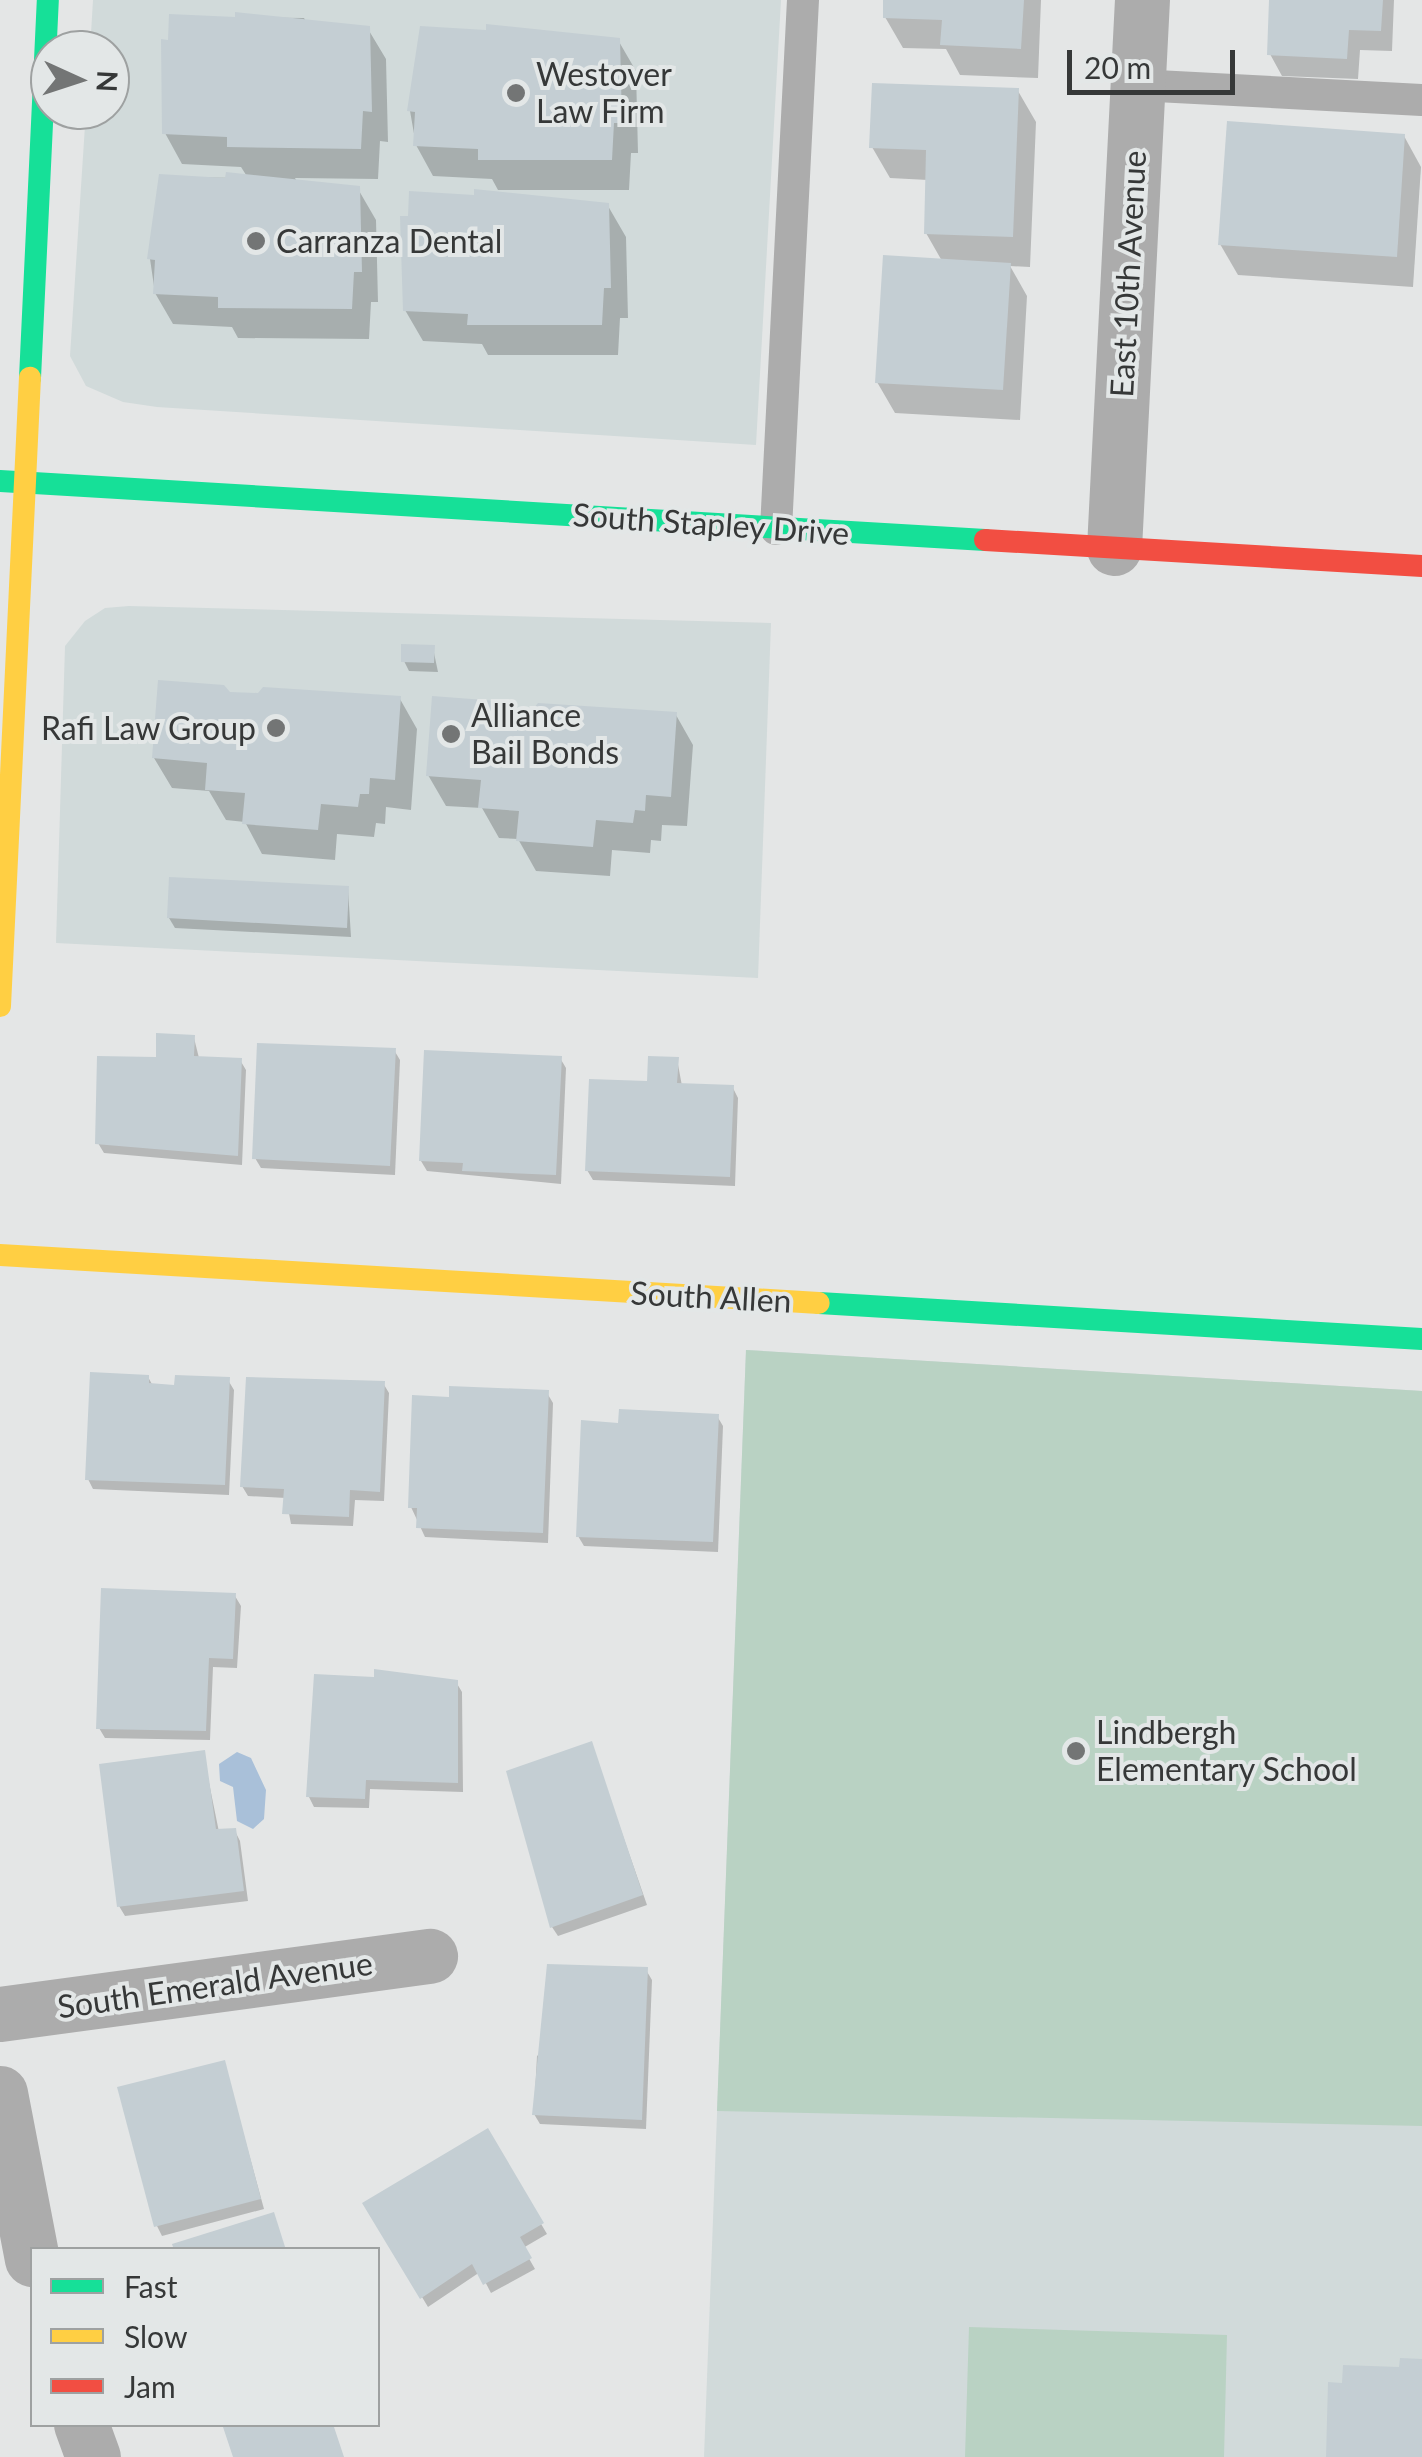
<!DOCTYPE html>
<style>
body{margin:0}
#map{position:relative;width:1422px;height:2457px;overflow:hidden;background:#e4e6e6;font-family:Lato,sans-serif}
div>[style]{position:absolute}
.built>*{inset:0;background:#d1dada}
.green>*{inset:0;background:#b9d2c3}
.water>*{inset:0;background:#a9c0d9}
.shadow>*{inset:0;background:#0003}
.building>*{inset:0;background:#c4ced3}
.lane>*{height:32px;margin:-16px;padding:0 16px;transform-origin:16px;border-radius:16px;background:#acacac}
.street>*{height:55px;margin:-27.5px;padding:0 27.5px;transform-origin:27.5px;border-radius:27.5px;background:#acacac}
.fast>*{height:22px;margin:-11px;padding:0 11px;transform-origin:11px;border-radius:11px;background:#16e098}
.slow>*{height:22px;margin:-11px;padding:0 11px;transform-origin:11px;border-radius:11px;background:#ffcf43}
.jam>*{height:22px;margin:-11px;padding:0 11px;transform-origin:11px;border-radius:11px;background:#f24e42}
.dots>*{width:28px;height:28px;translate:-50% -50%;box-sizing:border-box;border:5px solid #e3e7e7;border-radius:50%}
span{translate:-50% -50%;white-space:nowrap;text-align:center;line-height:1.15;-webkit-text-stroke:8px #e3e7e7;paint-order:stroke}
.poi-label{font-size:32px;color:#363838}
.left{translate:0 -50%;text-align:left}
.right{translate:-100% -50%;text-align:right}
.street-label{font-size:32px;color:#363838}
.legend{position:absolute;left:30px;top:2247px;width:350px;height:180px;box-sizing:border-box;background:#e3e7e7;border:2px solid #9ea1a1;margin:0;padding:12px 18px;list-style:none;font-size:30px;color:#363838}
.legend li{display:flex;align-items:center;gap:20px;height:50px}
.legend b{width:50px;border:2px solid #9ea1a1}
.north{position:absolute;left:30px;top:30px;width:100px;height:100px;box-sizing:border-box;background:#e3e7e7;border:2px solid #9ea1a1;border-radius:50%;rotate:93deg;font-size:28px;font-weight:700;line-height:40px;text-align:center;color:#363838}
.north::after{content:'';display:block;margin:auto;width:35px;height:45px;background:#737575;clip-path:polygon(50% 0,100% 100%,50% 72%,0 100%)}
.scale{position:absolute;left:1067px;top:50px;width:168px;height:45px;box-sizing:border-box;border:5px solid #363838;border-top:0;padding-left:12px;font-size:30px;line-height:35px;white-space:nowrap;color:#363838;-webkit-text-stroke:8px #e3e7e7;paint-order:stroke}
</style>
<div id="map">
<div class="built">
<i style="clip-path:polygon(93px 0,781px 0,756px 445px,157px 407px,123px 402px,86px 386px,70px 356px,86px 110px,110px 110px,110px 50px,90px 50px)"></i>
<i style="clip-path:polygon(129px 606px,771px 623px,758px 978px,56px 943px,65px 646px,85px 621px,105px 608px)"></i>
<i style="clip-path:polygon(746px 1350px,1422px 1391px,1422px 2457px,704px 2457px)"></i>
</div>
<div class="green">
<i style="clip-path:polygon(746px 1350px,1422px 1391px,1422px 2126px,717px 2111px)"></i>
<i style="clip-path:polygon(969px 2327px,1227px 2335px,1224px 2457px,965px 2457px)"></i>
</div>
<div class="water">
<i style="clip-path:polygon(237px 1752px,251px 1758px,266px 1790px,264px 1819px,253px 1829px,237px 1821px,233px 1787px,220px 1781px,219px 1764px)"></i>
</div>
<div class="shadow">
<i style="clip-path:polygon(886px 0,1041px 0,1038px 78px,960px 75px,946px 49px,903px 48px,885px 17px)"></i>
<i style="clip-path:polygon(1272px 0,1394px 0,1392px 51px,1360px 50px,1358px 79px,1282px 76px,1270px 54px)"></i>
<i style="clip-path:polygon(172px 17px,304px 18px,308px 25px,368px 29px,386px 59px,388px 142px,380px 141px,378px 179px,295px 178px,299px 185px,358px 189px,376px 220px,378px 302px,371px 302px,369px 339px,238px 338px,232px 327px,173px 324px,155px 293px,150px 259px,161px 177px,248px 178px,241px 167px,182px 164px,165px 133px)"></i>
<i style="clip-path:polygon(618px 40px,636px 71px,638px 153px,631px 153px,629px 190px,498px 190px,492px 179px,433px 176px,416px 145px,410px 111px)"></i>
<i style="clip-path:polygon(1018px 91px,1036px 122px,1030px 267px,1010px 266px,1027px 296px,1020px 420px,895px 413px,877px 382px,942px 261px,926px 233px,928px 180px,890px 178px,872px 147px)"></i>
<i style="clip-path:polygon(1404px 136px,1421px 167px,1413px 287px,1238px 275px,1220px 244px)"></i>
<i style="clip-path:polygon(608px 206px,626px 237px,628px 318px,620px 318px,618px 355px,488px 355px,482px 344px,423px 341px,405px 310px)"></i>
<i style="clip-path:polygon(433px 648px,438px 672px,409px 671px,404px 661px)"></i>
<i style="clip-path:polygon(229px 694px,400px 699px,417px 729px,411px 810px,386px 807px,385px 824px,376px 823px,374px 837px,337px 834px,335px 860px,262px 854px,245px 822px,226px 820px,209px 791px,172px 788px,154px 758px)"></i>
<i style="clip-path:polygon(504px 711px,676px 715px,693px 745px,687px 826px,662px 825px,661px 841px,651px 840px,650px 853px,612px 850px,610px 876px,536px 871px,518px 839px,499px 838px,482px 808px,446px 806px,428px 775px)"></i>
<i style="clip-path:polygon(348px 889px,351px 937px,175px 928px,169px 918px)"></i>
<i style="clip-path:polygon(194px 1038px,199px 1058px,240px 1060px,246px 1070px,242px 1165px,104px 1153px,98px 1143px,158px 1060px)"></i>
<i style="clip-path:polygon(394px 1050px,400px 1060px,395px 1175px,261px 1168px,255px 1158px)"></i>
<i style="clip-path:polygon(560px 1058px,566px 1068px,561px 1184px,427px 1171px,421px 1161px)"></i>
<i style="clip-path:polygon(677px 1059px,682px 1086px,733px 1088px,738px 1098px,735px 1186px,593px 1180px,587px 1170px,650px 1083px)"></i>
<i style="clip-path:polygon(148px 1377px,153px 1386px,177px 1387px,228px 1380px,234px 1390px,229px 1495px,93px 1489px,88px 1479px)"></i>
<i style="clip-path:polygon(383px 1383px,389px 1393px,384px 1501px,355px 1500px,353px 1526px,291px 1524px,286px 1498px,248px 1496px,242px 1486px)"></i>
<i style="clip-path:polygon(547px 1393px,553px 1403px,548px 1543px,425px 1537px,411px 1507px,451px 1399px)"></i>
<i style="clip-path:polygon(717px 1416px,723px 1426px,718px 1552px,584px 1546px,578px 1536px,621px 1426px)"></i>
<i style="clip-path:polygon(235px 1596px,241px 1606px,237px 1668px,213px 1667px,210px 1740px,105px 1738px,99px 1728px)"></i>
<i style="clip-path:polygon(456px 1682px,462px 1692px,463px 1792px,370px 1789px,369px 1808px,314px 1807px,309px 1797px)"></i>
<i style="clip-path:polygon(591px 1744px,647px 1905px,558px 1936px,552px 1927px)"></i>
<i style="clip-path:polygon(203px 1753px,219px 1832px,235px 1831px,240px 1841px,248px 1901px,125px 1916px,119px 1906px)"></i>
<i style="clip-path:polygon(646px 1970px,652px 1980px,646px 2129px,540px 2124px,534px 2114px,537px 2056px)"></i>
<i style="clip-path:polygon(224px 2063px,264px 2209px,162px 2236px,157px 2226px)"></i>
<i style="clip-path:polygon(487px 2132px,547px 2234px,523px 2248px,535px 2269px,491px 2293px,480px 2272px,428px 2307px,366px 2204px)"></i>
</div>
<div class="building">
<i style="clip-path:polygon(883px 0,1024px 0,1021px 49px,940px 45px,942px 20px,883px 18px)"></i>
<i style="clip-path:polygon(1269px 0,1383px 0,1381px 31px,1349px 30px,1347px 59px,1267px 55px)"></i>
<i style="clip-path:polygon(235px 12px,370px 26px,372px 112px,363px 111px,361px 149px,227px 147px,227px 137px,162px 134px,161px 39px,168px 40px,169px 14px,235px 17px)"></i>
<i style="clip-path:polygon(486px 24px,620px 38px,622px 123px,614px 123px,612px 160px,478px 160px,478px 149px,413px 146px,415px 112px,407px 111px,420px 26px,486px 30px)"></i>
<i style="clip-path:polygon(872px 83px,1019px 88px,1013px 237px,924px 234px,926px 150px,869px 148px)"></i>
<i style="clip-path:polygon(1227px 121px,1405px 134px,1397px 257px,1218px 245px)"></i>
<i style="clip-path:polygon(226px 172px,360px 186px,362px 272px,354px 272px,352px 309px,218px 308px,218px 297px,153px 294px,155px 260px,147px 259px,159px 174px,225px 178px)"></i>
<i style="clip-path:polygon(474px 189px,609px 203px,611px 288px,604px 288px,602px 325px,467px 325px,468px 314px,403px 311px,400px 216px,408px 216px,409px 191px,474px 195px)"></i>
<i style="clip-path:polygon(883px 255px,1011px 263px,1003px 390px,875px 383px)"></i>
<i style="clip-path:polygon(401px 644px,435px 645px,434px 663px,401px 662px)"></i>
<i style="clip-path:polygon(158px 680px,224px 685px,230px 692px,258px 693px,263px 687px,401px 696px,395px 780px,370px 778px,369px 794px,360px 794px,358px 807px,321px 804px,318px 830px,242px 824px,245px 793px,205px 790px,207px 763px,152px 758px)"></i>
<i style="clip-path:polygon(432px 696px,498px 701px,505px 709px,533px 709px,538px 703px,677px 712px,671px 797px,646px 795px,645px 811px,635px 810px,633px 823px,596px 820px,593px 847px,516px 841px,519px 811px,478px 808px,481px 780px,426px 776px)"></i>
<i style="clip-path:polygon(169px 877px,349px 886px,347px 928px,167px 918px)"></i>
<i style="clip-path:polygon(156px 1033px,195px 1035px,194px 1056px,242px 1058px,238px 1156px,95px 1144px,97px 1056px,156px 1057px)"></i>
<i style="clip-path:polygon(257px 1043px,396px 1048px,390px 1166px,252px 1159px)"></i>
<i style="clip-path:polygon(424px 1050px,562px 1056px,556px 1175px,462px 1171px,463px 1163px,419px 1161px)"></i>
<i style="clip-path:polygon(648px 1056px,679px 1057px,677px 1083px,734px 1085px,730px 1177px,585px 1171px,589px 1079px,647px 1081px)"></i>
<i style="clip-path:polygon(90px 1372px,149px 1375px,149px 1383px,174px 1385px,175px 1375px,230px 1377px,225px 1485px,85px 1480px)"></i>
<i style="clip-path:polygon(246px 1377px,385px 1381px,380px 1492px,350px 1490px,349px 1517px,282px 1514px,284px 1489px,240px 1487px)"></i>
<i style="clip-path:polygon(449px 1386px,549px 1390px,543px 1533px,416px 1528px,417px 1508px,408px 1508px,412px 1395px,449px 1397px)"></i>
<i style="clip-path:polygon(619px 1409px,719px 1414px,713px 1542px,576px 1537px,581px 1420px,618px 1423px)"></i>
<i style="clip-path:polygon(101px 1588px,236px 1593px,233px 1659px,209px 1658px,206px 1731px,96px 1729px)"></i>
<i style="clip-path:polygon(374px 1669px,458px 1680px,458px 1783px,366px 1780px,365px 1799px,306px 1797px,314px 1674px,374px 1677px)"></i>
<i style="clip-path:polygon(592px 1741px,643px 1895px,550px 1928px,506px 1771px)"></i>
<i style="clip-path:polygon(205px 1750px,216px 1829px,236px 1828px,244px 1891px,117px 1907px,99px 1764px)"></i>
<i style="clip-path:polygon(547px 1964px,648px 1967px,642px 2120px,532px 2115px)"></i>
<i style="clip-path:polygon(225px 2060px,261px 2199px,154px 2227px,117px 2087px)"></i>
<i style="clip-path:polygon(488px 2128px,544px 2223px,520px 2237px,532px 2258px,483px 2285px,472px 2264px,420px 2299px,362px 2203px)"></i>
<i style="clip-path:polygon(274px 2212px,286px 2250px,174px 2250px,172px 2244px)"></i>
<i style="clip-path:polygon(1400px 2358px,1422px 2359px,1422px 2457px,1326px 2457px,1328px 2382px,1342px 2383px,1343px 2365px,1399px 2367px)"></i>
<i style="clip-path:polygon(222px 2424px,333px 2424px,344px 2457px,233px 2457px)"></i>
</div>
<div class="lane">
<i style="left:1137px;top:85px;width:285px;rotate:3deg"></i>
<i style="left:776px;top:529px;width:530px;rotate:-87.08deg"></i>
</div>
<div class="street">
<i style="left:1114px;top:548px;width:549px;rotate:-87.08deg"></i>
<i style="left:0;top:2014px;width:434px;rotate:-7.7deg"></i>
<i style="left:0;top:2093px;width:169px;rotate:79.1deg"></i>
<i style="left:81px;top:2424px;width:35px;rotate:70deg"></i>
</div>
<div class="fast">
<i style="left:30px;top:378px;width:378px;rotate:-87.3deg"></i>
<i style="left:0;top:481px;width:987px;rotate:3.43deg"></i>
<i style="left:819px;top:1303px;width:604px;rotate:3.42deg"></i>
</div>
<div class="slow">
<i style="left:0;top:1006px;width:629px;rotate:-87.27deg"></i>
<i style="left:0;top:1255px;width:820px;rotate:3.35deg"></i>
</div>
<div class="jam">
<i style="left:985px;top:540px;width:438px;rotate:3.4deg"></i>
</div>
<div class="dots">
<i style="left:516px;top:93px;background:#737575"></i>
<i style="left:256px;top:241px;background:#737575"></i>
<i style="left:276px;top:728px;background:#737575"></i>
<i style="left:451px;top:734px;background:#737575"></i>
<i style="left:1076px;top:1751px;background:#737575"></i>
</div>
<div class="poi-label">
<span class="left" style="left:536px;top:93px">Westover<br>Law Firm</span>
<span class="left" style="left:276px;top:241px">Carranza Dental</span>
<span class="left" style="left:471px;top:734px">Alliance<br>Bail Bonds</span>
<span class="right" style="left:256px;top:728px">Rafi Law Group</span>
<span class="left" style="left:1096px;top:1751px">Lindbergh<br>Elementary School</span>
</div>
<div class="street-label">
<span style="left:1128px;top:274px;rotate:-87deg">East 10th Avenue</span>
<span style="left:711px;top:524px;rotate:4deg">South Stapley Drive</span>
<span style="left:711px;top:1297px;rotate:3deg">South Allen</span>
<span style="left:215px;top:1985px;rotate:-8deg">South Emerald Avenue</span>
</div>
<ul class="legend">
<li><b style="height:12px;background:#16e098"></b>Fast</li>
<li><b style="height:12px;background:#ffcf43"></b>Slow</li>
<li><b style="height:12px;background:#f24e42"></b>Jam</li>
</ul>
<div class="north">N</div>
<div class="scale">20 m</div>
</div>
